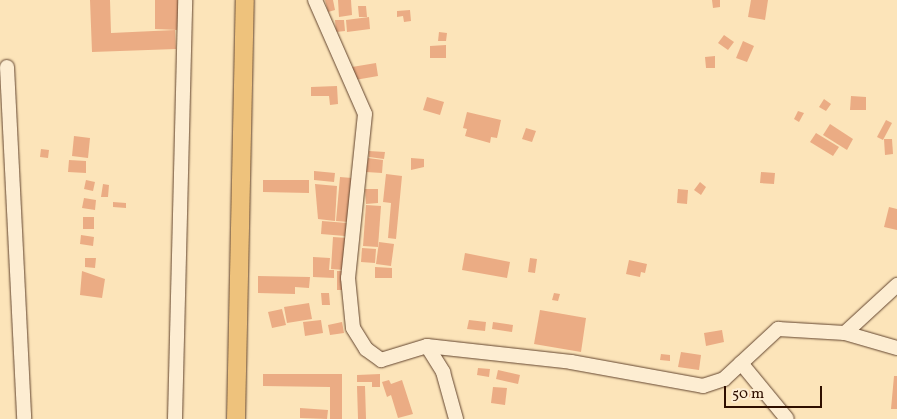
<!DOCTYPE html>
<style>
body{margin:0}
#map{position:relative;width:897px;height:419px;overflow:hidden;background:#fce4b9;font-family:Vollkorn,serif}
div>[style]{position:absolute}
.building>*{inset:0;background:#ebac84}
.roads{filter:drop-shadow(0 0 1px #62442e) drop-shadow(0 0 1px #62442e)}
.minor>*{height:14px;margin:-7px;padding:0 7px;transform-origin:7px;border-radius:7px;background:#fdedd2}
.major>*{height:18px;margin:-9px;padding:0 9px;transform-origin:9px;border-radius:9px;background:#eec27c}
span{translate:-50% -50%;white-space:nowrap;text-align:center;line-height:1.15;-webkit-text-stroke:4.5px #fdedd2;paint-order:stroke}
.scale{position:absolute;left:724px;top:386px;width:98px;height:22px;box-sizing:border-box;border:2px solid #2f0f00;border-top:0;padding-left:6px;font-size:15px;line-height:18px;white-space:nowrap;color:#2f0f00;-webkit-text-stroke:4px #fdedd2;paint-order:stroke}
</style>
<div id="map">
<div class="building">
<i style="clip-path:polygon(90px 0,110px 0,111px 33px,175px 30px,176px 49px,92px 52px)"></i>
<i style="clip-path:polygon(155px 0,178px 0,178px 30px,155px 29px)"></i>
<i style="clip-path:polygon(325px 0,333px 0,335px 10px,328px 12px)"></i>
<i style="clip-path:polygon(338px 0,351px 0,352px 15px,339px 17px)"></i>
<i style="clip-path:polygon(712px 0,720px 0,720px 7px,713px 8px)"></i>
<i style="clip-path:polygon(751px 0,768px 0,765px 20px,748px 17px)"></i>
<i style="clip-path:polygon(358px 6px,366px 6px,367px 17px,359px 17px)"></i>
<i style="clip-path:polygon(410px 10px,411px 21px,404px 22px,403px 16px,397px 17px,397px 11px)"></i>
<i style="clip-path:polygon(369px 17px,370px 29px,347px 32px,346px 20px)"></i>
<i style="clip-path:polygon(335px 20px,344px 20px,345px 31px,336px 32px)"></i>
<i style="clip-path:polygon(439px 32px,447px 33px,446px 41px,438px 41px)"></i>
<i style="clip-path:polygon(724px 35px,734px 42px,728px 50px,718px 43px)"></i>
<i style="clip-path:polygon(743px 41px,754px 46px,747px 62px,736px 58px)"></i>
<i style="clip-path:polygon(446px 45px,446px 58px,430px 58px,430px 46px)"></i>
<i style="clip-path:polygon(715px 56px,715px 68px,706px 68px,705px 57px)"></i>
<i style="clip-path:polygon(376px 63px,378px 76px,355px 80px,352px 67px)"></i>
<i style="clip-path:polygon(337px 86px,338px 104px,330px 105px,329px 96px,311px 96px,311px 87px)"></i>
<i style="clip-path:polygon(851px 96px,866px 97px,866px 110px,850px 110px)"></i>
<i style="clip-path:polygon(427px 97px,444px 102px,440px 115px,423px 110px)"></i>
<i style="clip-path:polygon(824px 99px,831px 104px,826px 111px,819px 107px)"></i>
<i style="clip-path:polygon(798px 111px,804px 113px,799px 122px,794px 119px)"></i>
<i style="clip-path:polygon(467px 112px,501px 120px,497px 138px,491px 137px,490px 143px,465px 136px,467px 129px,463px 128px)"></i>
<i style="clip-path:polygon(886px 120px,892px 123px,883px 140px,877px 137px)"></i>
<i style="clip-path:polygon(830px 124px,853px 139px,847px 150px,823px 135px)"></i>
<i style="clip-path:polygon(526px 128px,536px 131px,532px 142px,522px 139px)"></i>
<i style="clip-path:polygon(816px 133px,839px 147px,833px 156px,810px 142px)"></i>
<i style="clip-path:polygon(74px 136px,90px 138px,88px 158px,72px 156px)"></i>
<i style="clip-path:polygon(884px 139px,892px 139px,893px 154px,885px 155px)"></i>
<i style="clip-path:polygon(41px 149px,49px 150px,48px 158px,40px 157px)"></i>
<i style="clip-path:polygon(369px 151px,385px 152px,384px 159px,369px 157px)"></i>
<i style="clip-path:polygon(368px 158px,383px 160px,382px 173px,366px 172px)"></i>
<i style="clip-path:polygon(411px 158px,424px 159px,424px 167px,411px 170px)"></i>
<i style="clip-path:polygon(69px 160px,86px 161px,86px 173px,68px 172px)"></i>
<i style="clip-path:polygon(314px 171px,335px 173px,334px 182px,314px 180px)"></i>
<i style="clip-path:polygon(761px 172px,775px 173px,774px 184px,760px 183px)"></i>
<i style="clip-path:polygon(386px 174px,402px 176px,396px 239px,388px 238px,391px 203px,383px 202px)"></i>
<i style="clip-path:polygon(340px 177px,352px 178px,348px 222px,336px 221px)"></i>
<i style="clip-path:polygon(86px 180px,95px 182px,93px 191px,84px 189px)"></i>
<i style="clip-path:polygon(263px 180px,309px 180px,309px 193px,263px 192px)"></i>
<i style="clip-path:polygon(700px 182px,706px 187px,701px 195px,694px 190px)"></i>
<i style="clip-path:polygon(103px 184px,109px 185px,108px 197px,101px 197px)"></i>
<i style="clip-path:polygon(315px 184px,337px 186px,335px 221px,318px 219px)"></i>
<i style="clip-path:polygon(365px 189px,378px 189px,378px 203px,366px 204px)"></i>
<i style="clip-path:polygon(678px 189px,688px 190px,687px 204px,677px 203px)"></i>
<i style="clip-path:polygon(84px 198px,96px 200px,95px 210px,82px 208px)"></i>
<i style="clip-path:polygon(113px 202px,126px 203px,126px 208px,113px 207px)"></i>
<i style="clip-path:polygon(366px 205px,381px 206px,378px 247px,363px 246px)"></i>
<i style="clip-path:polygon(889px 207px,897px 209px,897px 230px,884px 227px)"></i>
<i style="clip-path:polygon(83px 217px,94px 217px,94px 229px,83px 229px)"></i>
<i style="clip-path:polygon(322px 221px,347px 223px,345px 236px,321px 234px)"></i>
<i style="clip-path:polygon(81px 235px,94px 237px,93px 246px,80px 244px)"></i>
<i style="clip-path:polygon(333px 237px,347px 238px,345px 270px,331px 269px)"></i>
<i style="clip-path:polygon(379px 242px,394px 244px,391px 266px,376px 264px)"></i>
<i style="clip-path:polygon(362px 248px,376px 249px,375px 263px,361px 262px)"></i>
<i style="clip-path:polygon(465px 253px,510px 262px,507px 278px,462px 270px)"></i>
<i style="clip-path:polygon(313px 257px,330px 258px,329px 270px,334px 270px,334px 278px,313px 277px)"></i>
<i style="clip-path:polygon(85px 258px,96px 258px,95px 268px,85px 267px)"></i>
<i style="clip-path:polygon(530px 258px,537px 259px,535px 273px,528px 272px)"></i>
<i style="clip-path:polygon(629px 260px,647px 264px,645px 273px,641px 272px,640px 277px,626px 274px)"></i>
<i style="clip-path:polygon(375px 267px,392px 268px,392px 278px,375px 278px)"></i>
<i style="clip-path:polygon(82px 271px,105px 279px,102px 298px,80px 295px)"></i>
<i style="clip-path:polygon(337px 271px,345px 271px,344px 290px,337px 290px)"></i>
<i style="clip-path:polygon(258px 276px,310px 277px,309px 288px,295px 287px,295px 294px,258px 293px)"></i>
<i style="clip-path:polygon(321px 293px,329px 293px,330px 305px,322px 305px)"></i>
<i style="clip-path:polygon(554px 293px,560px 294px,558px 301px,552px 300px)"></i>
<i style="clip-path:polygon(309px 303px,312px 319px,287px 323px,284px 307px)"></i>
<i style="clip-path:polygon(282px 309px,286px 325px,272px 328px,268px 312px)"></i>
<i style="clip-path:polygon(540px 310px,586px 318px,581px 352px,534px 344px)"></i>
<i style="clip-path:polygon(321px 320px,323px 333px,305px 336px,303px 322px)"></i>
<i style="clip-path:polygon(469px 320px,486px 322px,485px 331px,467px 329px)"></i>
<i style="clip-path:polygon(342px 322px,344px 333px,330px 335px,328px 325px)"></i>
<i style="clip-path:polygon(493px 322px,513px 325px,512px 332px,492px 329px)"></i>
<i style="clip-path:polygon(722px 330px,724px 342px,706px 346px,704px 333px)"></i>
<i style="clip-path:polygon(681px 352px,701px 355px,699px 370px,678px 367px)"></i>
<i style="clip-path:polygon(661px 354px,670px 355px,670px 361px,660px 360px)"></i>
<i style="clip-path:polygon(478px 368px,490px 369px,489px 377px,477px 375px)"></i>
<i style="clip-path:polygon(498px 370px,520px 375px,518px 384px,496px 379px)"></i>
<i style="clip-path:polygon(263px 374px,342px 374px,342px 419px,330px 419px,330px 387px,263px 386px)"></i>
<i style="clip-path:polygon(380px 374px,380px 387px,372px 387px,372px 382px,357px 382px,357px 375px)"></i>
<i style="clip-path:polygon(894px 376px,897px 376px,897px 409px,891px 409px)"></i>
<i style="clip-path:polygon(389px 380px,391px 384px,402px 380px,413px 414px,398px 418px,391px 395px,387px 397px,382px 382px)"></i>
<i style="clip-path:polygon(357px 386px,365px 386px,366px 419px,358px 419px)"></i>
<i style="clip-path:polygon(493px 387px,507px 388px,505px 405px,491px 403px)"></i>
<i style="clip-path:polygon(750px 390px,758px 394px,756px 400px,747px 396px)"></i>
<i style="clip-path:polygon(300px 408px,328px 410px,327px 419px,300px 418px)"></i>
</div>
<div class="roads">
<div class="minor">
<i style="left:315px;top:0;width:124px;rotate:66.3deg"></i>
<i style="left:365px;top:114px;width:165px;rotate:95.9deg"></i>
<i style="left:348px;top:278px;width:50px;rotate:84.3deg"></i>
<i style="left:353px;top:328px;width:25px;rotate:58deg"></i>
<i style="left:366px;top:349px;width:19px;rotate:36deg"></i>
<i style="left:381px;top:360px;width:48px;rotate:-16.9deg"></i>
<i style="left:427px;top:346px;width:31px;rotate:58deg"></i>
<i style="left:443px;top:372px;width:49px;rotate:74.5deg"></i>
<i style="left:7px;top:67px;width:352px;rotate:87.2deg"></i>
<i style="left:845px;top:333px;width:71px;rotate:-42.7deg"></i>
<i style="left:427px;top:346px;width:145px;rotate:6.3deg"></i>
<i style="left:571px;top:362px;width:134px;rotate:10.3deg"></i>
<i style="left:703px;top:386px;width:22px;rotate:-18deg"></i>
<i style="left:724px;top:379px;width:74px;rotate:-42.8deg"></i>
<i style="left:778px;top:329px;width:67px;rotate:3.4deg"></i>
<i style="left:845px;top:333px;width:54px;rotate:16.1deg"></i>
<i style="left:741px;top:363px;width:72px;rotate:50.6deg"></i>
<i style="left:175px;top:419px;width:419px;rotate:-88.6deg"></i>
</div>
<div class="major">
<i style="left:236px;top:419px;width:419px;rotate:-88.8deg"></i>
</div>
</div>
<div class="scale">50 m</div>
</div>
